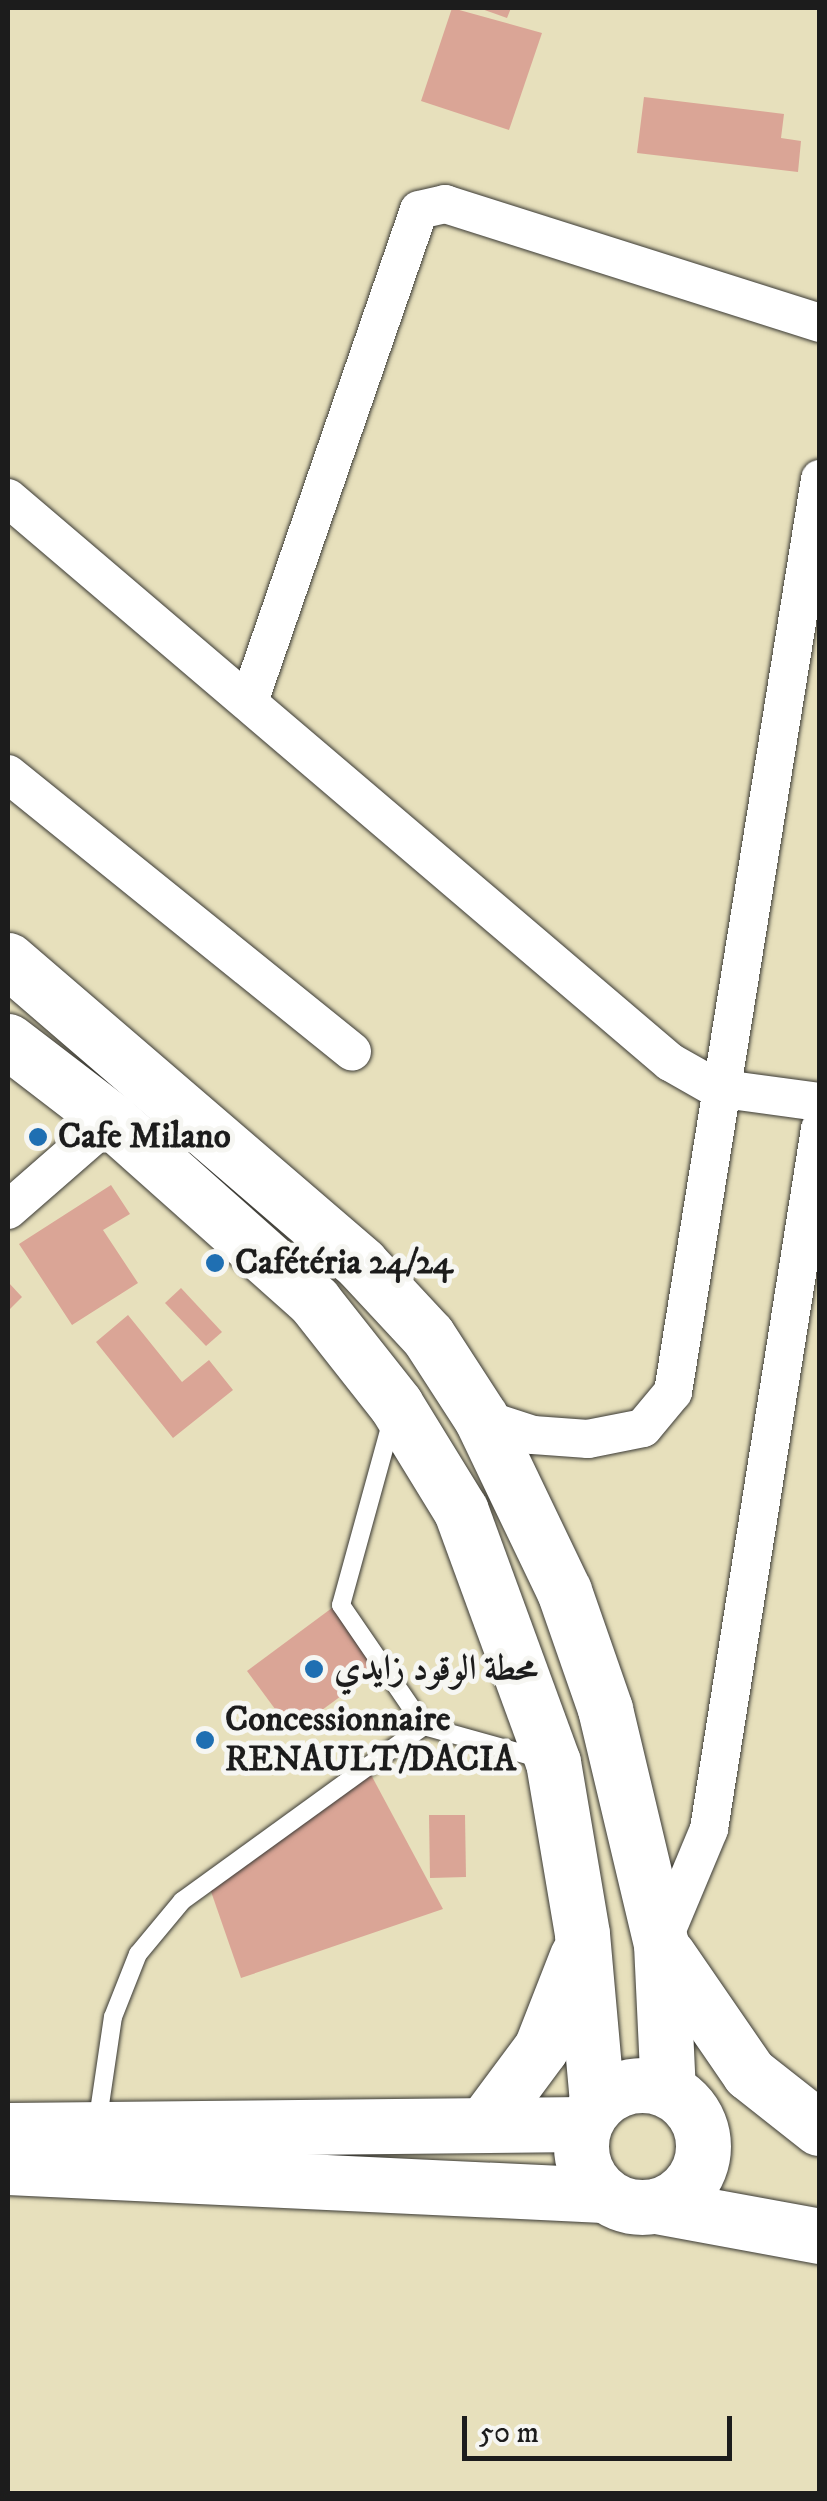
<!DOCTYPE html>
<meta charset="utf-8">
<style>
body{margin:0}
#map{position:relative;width:827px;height:2501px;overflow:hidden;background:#e7e0bc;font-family:"IM FELL DW Pica",Amiri,serif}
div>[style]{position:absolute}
.building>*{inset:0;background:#daa596}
.roads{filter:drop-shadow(0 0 2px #3a3934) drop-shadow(0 0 2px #3a3934)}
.service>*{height:18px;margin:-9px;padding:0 9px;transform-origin:9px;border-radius:9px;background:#fff}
.minor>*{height:38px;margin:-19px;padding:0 19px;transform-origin:19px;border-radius:19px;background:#fff}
.primary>*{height:55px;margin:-27.5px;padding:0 27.5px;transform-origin:27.5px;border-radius:27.5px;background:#fff}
.trunk>*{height:55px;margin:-27.5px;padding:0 27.5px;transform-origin:27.5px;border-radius:27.5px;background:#fff}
.trunk>.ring{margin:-27.5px;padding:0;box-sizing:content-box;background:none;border:55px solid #fff;border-radius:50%}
.dots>*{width:28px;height:28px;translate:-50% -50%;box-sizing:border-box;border:5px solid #f6f6f2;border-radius:50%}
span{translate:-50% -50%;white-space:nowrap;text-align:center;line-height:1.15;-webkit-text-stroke:10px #f6f6f2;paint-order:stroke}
.poi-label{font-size:35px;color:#1c1c1c;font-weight:700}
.left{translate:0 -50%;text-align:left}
.frame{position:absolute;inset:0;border:10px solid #1c1c1c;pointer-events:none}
.scale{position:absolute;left:462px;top:2416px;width:270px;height:45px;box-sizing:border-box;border:5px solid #1c1c1c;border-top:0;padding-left:12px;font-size:30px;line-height:35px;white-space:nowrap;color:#1c1c1c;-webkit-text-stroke:8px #f6f6f2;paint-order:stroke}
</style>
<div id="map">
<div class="building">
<i style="clip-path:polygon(452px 8px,542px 33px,509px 130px,421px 101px)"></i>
<i style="clip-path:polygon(479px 8px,511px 8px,507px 18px)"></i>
<i style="clip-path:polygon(644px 97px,784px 114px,781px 138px,801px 141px,798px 172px,637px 153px)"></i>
<i style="clip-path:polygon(111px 1185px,130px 1214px,103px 1230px,138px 1283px,72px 1325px,19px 1244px)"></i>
<i style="clip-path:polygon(8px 1282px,22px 1297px,8px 1311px)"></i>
<i style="clip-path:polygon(181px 1288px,222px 1332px,206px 1346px,165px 1303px)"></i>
<i style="clip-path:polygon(128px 1315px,182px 1382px,209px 1360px,233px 1390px,173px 1438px,96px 1342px)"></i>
<i style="clip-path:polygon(336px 1605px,382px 1666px,292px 1732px,247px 1671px)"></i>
<i style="clip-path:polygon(369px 1771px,443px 1909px,241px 1978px,207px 1880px)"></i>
<i style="clip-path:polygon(429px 1815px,465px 1815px,466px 1877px,430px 1878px)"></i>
</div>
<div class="roads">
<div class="service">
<i style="left:392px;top:1420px;width:192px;rotate:105.4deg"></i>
<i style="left:341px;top:1605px;width:147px;rotate:55.6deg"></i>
<i style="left:424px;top:1726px;width:123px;rotate:15.6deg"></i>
<i style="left:97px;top:2125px;width:109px;rotate:-81.6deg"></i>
<i style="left:113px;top:2017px;width:68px;rotate:-68.4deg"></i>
<i style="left:138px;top:1954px;width:69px;rotate:-50.3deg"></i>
<i style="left:182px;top:1901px;width:299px;rotate:-35.9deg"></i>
</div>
<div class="minor">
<i style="left:8px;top:498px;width:870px;rotate:40.43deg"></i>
<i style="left:670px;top:1062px;width:53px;rotate:29.5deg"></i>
<i style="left:716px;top:1088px;width:105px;rotate:7.7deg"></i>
<i style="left:251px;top:696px;width:514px;rotate:-70.93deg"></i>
<i style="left:419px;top:210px;width:27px;rotate:-13deg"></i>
<i style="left:445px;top:204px;width:393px;rotate:17.6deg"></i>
<i style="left:8px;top:774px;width:442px;rotate:38.9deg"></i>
<i style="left:8px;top:1210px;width:137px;rotate:-41.1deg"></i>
<i style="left:481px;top:1418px;width:55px;rotate:18.1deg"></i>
<i style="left:533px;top:1435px;width:55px;rotate:4.2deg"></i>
<i style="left:588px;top:1439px;width:56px;rotate:-11.3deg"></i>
<i style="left:643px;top:1428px;width:47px;rotate:-50.2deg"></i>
<i style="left:673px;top:1392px;width:925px;rotate:-80.85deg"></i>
<i style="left:661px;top:1944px;width:125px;rotate:-67.3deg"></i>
<i style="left:709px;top:1829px;width:709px;rotate:-80.99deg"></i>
</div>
<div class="primary">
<i style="left:8px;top:2130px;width:576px;rotate:-0.6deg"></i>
<i style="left:8px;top:2167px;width:596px;rotate:2.69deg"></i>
</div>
<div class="trunk">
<i style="left:8px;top:960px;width:466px;rotate:40.7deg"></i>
<i style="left:361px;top:1264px;width:98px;rotate:47.1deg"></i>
<i style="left:428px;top:1336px;width:98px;rotate:57.1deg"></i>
<i style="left:481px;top:1418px;width:192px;rotate:64.4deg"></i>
<i style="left:564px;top:1591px;width:125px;rotate:70.8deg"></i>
<i style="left:605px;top:1709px;width:242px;rotate:76.6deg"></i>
<i style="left:661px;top:1944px;width:146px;rotate:87.3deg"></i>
<i style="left:8px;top:1041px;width:130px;rotate:37.5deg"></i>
<i style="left:111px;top:1120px;width:272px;rotate:41.7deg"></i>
<i style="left:314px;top:1301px;width:132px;rotate:51.7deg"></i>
<i style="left:396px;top:1405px;width:124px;rotate:58.5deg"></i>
<i style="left:461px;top:1511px;width:267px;rotate:69.9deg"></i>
<i style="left:553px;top:1762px;width:174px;rotate:80.4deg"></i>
<i style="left:582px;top:1934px;width:170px;rotate:84.9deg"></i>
<i style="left:668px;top:1955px;width:143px;rotate:55.5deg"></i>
<i style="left:749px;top:2073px;width:89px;rotate:38.2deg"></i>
<i class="ring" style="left:581px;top:2085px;width:67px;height:67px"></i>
<i style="left:486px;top:2122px;width:92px;rotate:-53.4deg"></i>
<i style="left:541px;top:2048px;width:99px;rotate:-68.6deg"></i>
<i style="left:656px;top:2206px;width:167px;rotate:10.4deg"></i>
</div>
</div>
<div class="dots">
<i style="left:38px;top:1137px;background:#1f6fb2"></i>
<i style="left:215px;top:1263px;background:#1f6fb2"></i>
<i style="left:314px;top:1669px;background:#1f6fb2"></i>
<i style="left:205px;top:1740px;background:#1f6fb2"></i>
</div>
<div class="poi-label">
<span class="left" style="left:58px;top:1137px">Cafe Milano</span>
<span class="left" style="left:235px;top:1263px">Cafétéria 24/24</span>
<span class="left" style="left:334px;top:1669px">محطة الوقود زايدي</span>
<span class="left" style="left:225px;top:1740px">Concessionnaire<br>RENAULT/DACIA</span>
</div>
<div class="frame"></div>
<div class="scale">50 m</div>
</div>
